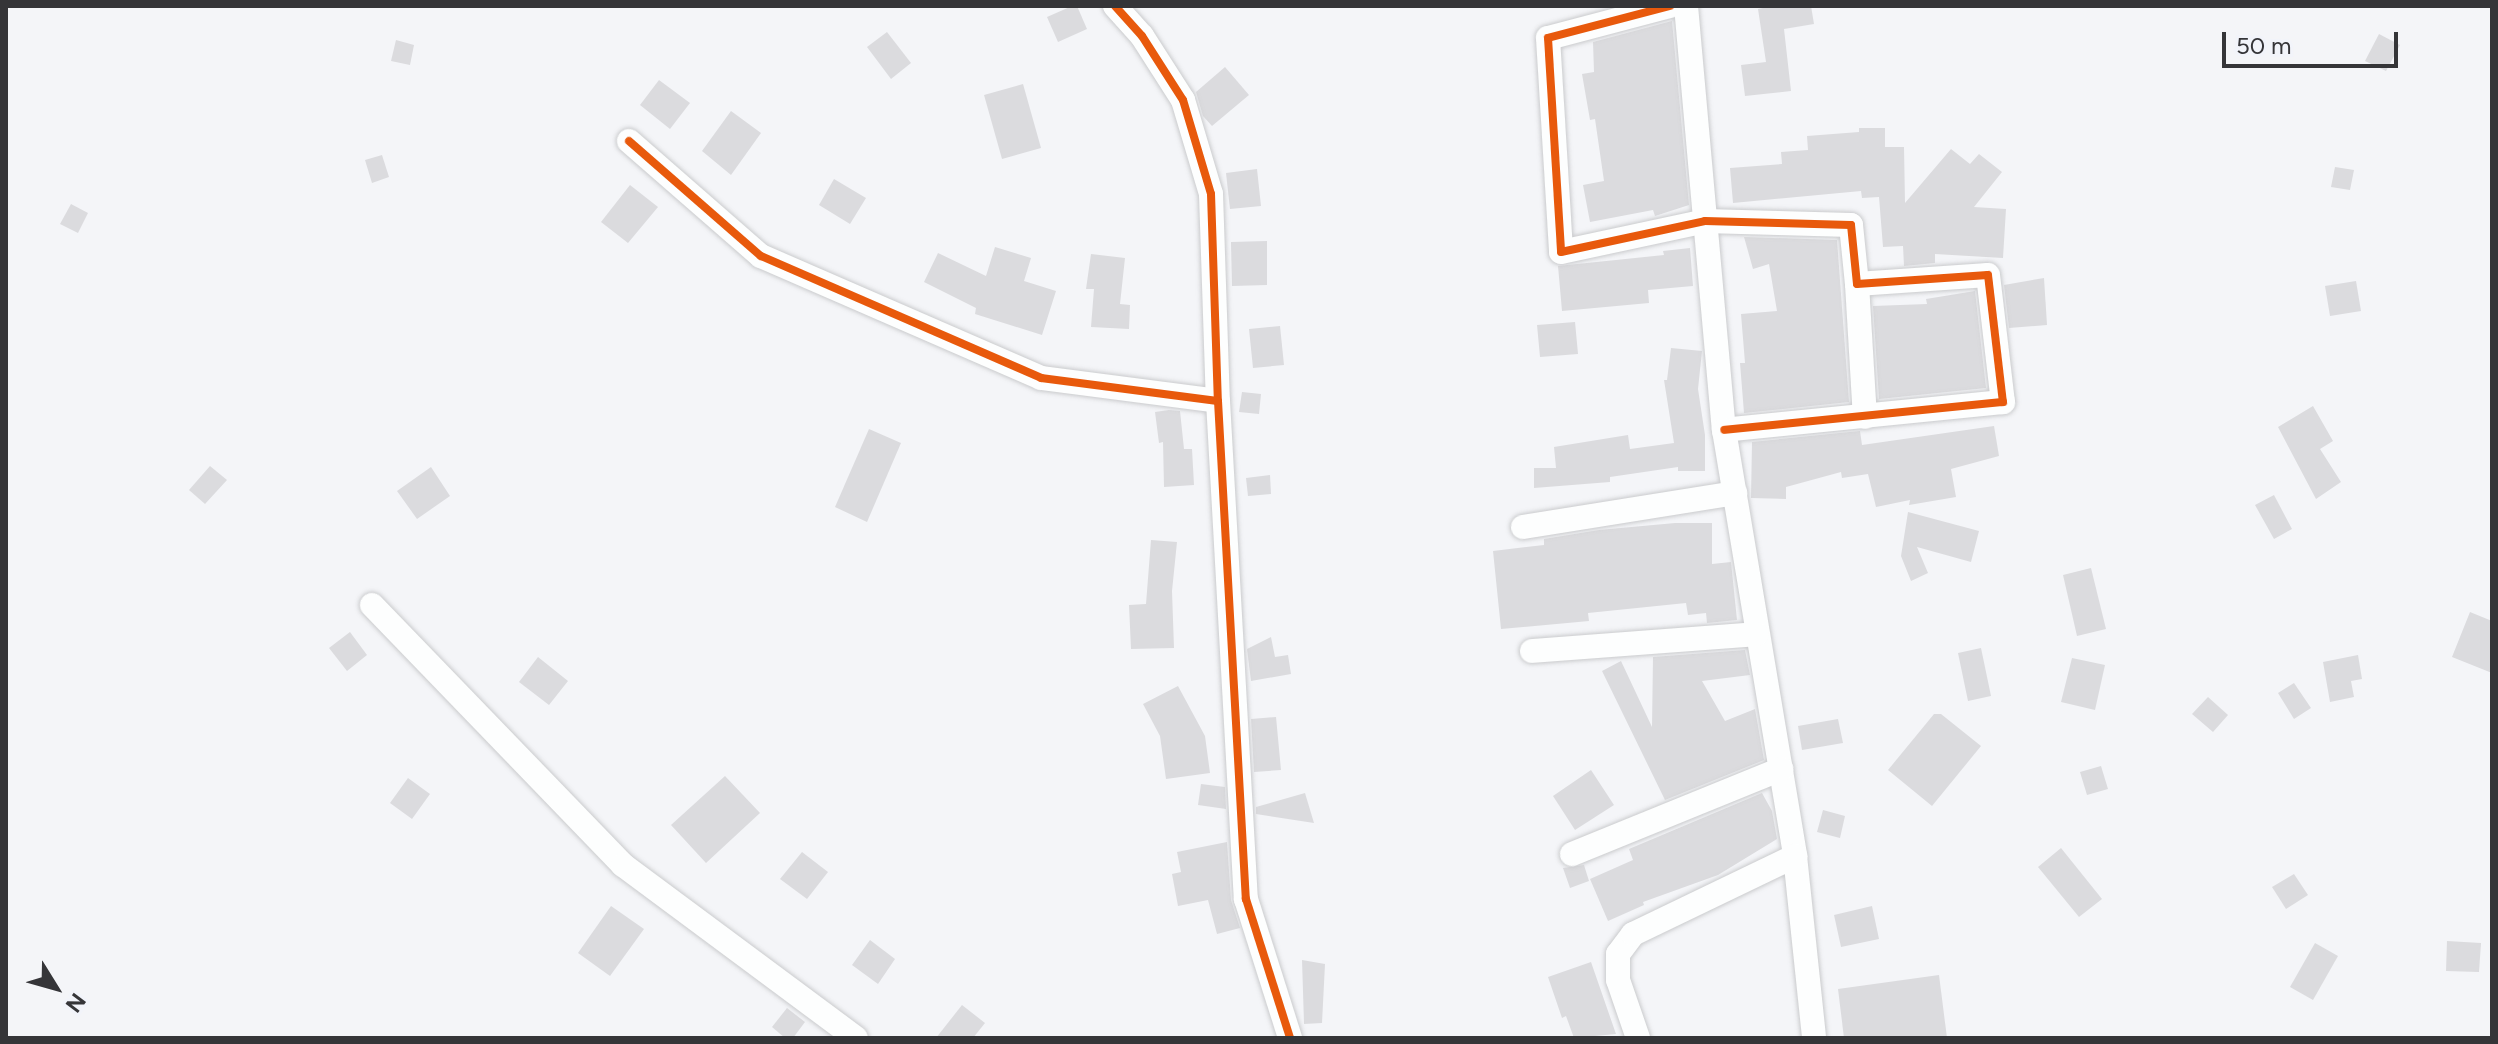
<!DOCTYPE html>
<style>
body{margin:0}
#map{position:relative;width:2498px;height:1044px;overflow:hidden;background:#f4f5f8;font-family:Figtree,sans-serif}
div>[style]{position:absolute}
.building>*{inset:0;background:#dbdbde}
.roads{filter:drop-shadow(0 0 2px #cacbcd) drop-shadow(0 0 2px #cacbcd)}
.street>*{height:24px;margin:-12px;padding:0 12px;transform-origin:12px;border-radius:12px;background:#fdfefe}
.cycleway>*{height:8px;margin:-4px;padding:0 4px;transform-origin:4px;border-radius:4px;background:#e8590c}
span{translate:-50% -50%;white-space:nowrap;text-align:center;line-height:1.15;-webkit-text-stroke:6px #f2f4fa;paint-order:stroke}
.frame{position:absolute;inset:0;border:8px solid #353538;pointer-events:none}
.north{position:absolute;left:16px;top:948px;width:80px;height:80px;-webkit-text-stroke:6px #f2f4fa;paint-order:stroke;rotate:127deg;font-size:22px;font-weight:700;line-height:32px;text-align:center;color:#353538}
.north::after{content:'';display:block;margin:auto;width:28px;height:36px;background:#353538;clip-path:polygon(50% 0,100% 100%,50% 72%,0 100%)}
.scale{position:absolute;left:2222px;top:32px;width:176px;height:36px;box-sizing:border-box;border:4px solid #353538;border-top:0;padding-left:10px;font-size:24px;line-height:28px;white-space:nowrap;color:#353538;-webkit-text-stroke:6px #f2f4fa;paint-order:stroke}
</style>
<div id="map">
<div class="building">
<i style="clip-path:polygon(1072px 6px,1077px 6px,1087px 29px,1058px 42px,1047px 17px)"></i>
<i style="clip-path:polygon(1773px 6px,1811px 6px,1814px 24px,1784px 29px,1791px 91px,1745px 96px,1741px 65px,1766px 62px,1758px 9px)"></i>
<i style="clip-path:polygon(1672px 21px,1689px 205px,1655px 216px,1653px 210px,1590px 222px,1583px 185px,1604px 181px,1595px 119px,1590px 120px,1582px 74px,1594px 72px,1593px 42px)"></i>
<i style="clip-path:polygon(887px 32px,911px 63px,891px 79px,867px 47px)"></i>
<i style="clip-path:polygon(2379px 34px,2400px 45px,2386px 71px,2365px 61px)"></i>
<i style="clip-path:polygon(396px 40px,414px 45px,410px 65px,391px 61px)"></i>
<i style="clip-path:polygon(1225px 67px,1249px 95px,1212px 126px,1203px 116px,1196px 92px)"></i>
<i style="clip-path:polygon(659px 80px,690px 103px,670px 129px,640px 105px)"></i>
<i style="clip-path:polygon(1023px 84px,1041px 148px,1002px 159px,984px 95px)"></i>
<i style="clip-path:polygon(731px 111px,761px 133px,731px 175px,702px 151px)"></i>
<i style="clip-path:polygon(1859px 128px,1885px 128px,1885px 147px,1904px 147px,1905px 203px,1951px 149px,1970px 164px,1979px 154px,2002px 172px,1974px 207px,2006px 209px,2003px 258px,1935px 254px,1935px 263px,1904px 266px,1903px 246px,1883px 247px,1879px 197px,1862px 198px,1861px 191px,1733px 203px,1730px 168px,1782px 164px,1781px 152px,1808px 150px,1807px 136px,1859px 132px)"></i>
<i style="clip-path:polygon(382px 155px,389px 177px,372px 183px,365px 160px)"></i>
<i style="clip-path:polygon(2335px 167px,2354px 170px,2350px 190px,2331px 187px)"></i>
<i style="clip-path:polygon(1257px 169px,1261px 206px,1230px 209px,1226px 173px)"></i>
<i style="clip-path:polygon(834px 179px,866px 198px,850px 224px,819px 205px)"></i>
<i style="clip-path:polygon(630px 185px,658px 207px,628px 243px,601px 222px)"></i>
<i style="clip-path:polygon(71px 204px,88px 213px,78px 233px,60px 224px)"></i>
<i style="clip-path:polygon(1744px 237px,1837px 240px,1849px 402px,1744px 413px,1740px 363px,1745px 363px,1741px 314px,1777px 311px,1769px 264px,1753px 269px)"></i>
<i style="clip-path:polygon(1267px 241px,1267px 285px,1232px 286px,1231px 242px)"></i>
<i style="clip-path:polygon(995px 247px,1031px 258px,1024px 281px,1056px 291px,1042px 335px,975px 314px,976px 308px,924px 282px,938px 253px,986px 276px)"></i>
<i style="clip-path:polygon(1690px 248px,1693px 286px,1648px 290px,1649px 303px,1562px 311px,1558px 266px,1664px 255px,1663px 251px)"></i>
<i style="clip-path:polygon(1091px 254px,1125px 258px,1120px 304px,1130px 305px,1129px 329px,1091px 327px,1094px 289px,1086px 289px)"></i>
<i style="clip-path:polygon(2044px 278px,2047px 325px,2009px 328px,2004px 285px)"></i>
<i style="clip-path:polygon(2356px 281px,2361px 311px,2330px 316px,2325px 286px)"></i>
<i style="clip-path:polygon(1975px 291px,1986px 388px,1879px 399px,1873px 306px,1927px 304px,1926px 299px)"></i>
<i style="clip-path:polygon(1575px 322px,1578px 354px,1540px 357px,1537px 325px)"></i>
<i style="clip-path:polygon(1280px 326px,1284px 365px,1253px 368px,1249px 329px)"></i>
<i style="clip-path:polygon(1671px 348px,1702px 351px,1698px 389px,1705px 435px,1705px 471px,1678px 471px,1678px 467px,1610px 477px,1610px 482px,1534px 488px,1534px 468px,1556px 468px,1554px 447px,1628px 435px,1630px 449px,1674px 443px,1664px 380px,1667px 380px)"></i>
<i style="clip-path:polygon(1242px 392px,1261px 394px,1259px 414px,1239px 412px)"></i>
<i style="clip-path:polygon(2313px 406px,2333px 441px,2320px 449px,2341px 482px,2316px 499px,2278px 427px)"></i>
<i style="clip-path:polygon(1169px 410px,1180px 411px,1184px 449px,1192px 449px,1194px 485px,1164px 487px,1163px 442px,1159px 443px,1155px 412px)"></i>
<i style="clip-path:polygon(1994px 426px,1999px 456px,1951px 469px,1956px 497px,1909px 505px,1910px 500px,1876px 507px,1868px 474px,1842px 478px,1841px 472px,1786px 487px,1786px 499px,1751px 498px,1752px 442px,1860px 431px,1862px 445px)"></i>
<i style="clip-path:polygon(869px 429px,901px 443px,867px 522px,835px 507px)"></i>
<i style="clip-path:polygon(210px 466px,227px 480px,205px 504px,189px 490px)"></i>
<i style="clip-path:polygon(431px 467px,450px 496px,417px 519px,397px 491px)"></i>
<i style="clip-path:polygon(1270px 475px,1271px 494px,1248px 496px,1246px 478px)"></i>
<i style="clip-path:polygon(2274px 495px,2292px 529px,2274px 539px,2255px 505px)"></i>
<i style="clip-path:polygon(1908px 512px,1979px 531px,1971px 562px,1917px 547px,1928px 573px,1911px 581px,1901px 556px)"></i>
<i style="clip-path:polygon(1675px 523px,1712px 523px,1712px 564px,1731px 562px,1737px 620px,1707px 623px,1706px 613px,1688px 615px,1686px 603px,1588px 613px,1589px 621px,1501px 629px,1493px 551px,1544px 545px,1544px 539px,1599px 530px)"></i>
<i style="clip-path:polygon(1151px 540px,1177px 542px,1172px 591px,1174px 648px,1131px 649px,1129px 605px,1146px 604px)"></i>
<i style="clip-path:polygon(2091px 568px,2106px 629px,2077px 636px,2063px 575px)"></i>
<i style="clip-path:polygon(2470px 612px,2492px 621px,2492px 673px,2452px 657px)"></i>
<i style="clip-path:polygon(350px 632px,367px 655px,347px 671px,329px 648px)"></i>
<i style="clip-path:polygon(1271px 637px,1275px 657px,1288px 655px,1291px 674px,1251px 681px,1247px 649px)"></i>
<i style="clip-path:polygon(1981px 648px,1991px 696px,1968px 701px,1958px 653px)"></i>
<i style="clip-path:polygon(1745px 650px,1750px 675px,1702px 681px,1725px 721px,1755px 709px,1764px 760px,1665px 800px,1602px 671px,1621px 661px,1652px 727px,1653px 657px)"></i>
<i style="clip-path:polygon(2358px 655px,2362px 679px,2351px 681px,2354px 697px,2330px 702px,2323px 662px)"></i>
<i style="clip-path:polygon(538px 657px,568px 681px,549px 705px,519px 682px)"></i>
<i style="clip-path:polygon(2072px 658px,2105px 665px,2095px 710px,2061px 702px)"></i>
<i style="clip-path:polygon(2294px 683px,2311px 708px,2294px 719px,2278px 693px)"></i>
<i style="clip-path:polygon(1178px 686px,1205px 736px,1210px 773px,1166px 779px,1160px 736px,1143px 704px)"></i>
<i style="clip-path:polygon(2208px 697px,2228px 715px,2213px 732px,2192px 714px)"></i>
<i style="clip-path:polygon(1934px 714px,1941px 714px,1981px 746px,1932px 806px,1888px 770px)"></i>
<i style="clip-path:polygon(1276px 717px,1281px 770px,1254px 772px,1251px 719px)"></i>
<i style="clip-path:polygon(1838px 719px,1843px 743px,1802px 750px,1798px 726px)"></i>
<i style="clip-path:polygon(2101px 766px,2108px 789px,2087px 795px,2080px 772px)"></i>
<i style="clip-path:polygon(1591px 770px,1614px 805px,1575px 830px,1553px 796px)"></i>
<i style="clip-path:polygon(725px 776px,760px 813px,706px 863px,671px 825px)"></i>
<i style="clip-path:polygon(408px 778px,430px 794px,412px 819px,390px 803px)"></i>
<i style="clip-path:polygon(1201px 784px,1225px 787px,1226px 809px,1198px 805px)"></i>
<i style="clip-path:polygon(1305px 793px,1314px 823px,1256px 814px,1256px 807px)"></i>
<i style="clip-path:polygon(1762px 793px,1772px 811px,1777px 839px,1718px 875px,1643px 902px,1644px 905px,1608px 921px,1590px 879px,1633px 860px,1629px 849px)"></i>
<i style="clip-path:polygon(1823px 810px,1845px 816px,1840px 838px,1817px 832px)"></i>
<i style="clip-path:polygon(1227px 842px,1231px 900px,1240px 928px,1217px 934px,1208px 900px,1178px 906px,1172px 874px,1181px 872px,1177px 852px)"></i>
<i style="clip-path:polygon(2061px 848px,2102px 899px,2079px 917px,2038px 867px)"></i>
<i style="clip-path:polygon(802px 852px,828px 872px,807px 899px,780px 879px)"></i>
<i style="clip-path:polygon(1584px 865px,1589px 881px,1570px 888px,1563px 868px)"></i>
<i style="clip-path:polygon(2294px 874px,2308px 895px,2286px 909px,2272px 887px)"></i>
<i style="clip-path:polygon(611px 906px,644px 929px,610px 976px,578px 953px)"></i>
<i style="clip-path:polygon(1872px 906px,1879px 939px,1841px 947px,1834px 915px)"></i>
<i style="clip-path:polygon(870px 940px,895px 959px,878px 984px,852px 965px)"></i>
<i style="clip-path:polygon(2447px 941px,2481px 943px,2479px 972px,2446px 971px)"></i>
<i style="clip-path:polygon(2315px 943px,2338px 956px,2313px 1000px,2290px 987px)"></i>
<i style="clip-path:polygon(1302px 960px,1325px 964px,1322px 1023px,1304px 1024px)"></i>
<i style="clip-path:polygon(1591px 962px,1616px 1034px,1574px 1038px,1566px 1016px,1562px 1018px,1548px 977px)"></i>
<i style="clip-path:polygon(1939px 975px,1947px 1038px,1844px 1038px,1838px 989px)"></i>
<i style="clip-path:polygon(962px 1005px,985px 1023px,973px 1038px,936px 1038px)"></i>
<i style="clip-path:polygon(787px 1008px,805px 1022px,793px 1038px,785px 1038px,772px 1027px)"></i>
</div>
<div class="roads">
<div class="street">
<i style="left:1115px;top:6px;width:40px;rotate:48deg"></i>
<i style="left:1142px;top:36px;width:76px;rotate:57.4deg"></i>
<i style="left:1183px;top:100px;width:98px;rotate:73.4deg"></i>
<i style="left:1211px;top:194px;width:207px;rotate:88.1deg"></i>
<i style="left:1218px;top:401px;width:499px;rotate:86.8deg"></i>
<i style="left:1246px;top:899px;width:146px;rotate:72.4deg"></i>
<i style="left:1670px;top:6px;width:126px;rotate:165.3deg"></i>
<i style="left:1548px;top:38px;width:214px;rotate:86.5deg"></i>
<i style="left:1561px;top:252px;width:147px;rotate:-12.1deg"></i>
<i style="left:1705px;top:221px;width:146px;rotate:1.6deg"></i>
<i style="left:1851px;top:225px;width:59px;rotate:84.2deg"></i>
<i style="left:1857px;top:284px;width:131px;rotate:-3.9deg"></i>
<i style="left:1988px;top:275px;width:128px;rotate:83.3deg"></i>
<i style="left:2003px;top:402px;width:280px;rotate:174.3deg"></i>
<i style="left:1686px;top:6px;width:426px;rotate:84.9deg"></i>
<i style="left:1724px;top:430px;width:432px;rotate:80.5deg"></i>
<i style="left:1795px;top:856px;width:183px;rotate:84deg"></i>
<i style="left:629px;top:141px;width:175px;rotate:41.1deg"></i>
<i style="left:761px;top:256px;width:305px;rotate:23.5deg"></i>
<i style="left:1041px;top:378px;width:178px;rotate:7.4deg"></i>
<i style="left:1857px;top:284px;width:133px;rotate:86.6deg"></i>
<i style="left:1523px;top:527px;width:215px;rotate:-9.1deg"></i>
<i style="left:372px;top:605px;width:361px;rotate:46deg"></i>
<i style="left:623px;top:865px;width:290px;rotate:36.6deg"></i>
<i style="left:1532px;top:651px;width:225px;rotate:-4.3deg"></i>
<i style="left:1572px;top:854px;width:226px;rotate:-22.1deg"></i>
<i style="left:1638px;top:1038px;width:61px;rotate:-109deg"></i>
<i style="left:1618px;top:980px;width:26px;rotate:-90deg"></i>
<i style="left:1618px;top:954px;width:25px;rotate:-53deg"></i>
<i style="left:1633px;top:934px;width:180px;rotate:-25.7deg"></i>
</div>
</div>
<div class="cycleway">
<i style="left:1115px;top:6px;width:40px;rotate:48deg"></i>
<i style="left:1142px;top:36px;width:76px;rotate:57.4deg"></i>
<i style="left:1183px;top:100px;width:98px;rotate:73.4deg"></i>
<i style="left:1211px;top:194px;width:207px;rotate:88.1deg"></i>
<i style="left:1218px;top:401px;width:499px;rotate:86.8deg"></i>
<i style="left:1246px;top:899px;width:146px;rotate:72.4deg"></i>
<i style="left:1670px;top:6px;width:126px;rotate:165.3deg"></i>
<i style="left:1548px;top:38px;width:214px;rotate:86.5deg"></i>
<i style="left:1561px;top:252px;width:147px;rotate:-12.1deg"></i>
<i style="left:1705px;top:221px;width:146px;rotate:1.6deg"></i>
<i style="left:1851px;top:225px;width:59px;rotate:84.2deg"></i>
<i style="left:1857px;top:284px;width:131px;rotate:-3.9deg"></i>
<i style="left:1988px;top:275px;width:128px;rotate:83.3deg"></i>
<i style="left:2003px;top:402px;width:280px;rotate:174.3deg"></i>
<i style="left:629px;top:141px;width:175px;rotate:41.1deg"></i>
<i style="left:761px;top:256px;width:305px;rotate:23.5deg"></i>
<i style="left:1041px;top:378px;width:178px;rotate:7.4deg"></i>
</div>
<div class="frame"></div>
<div class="north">N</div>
<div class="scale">50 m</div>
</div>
